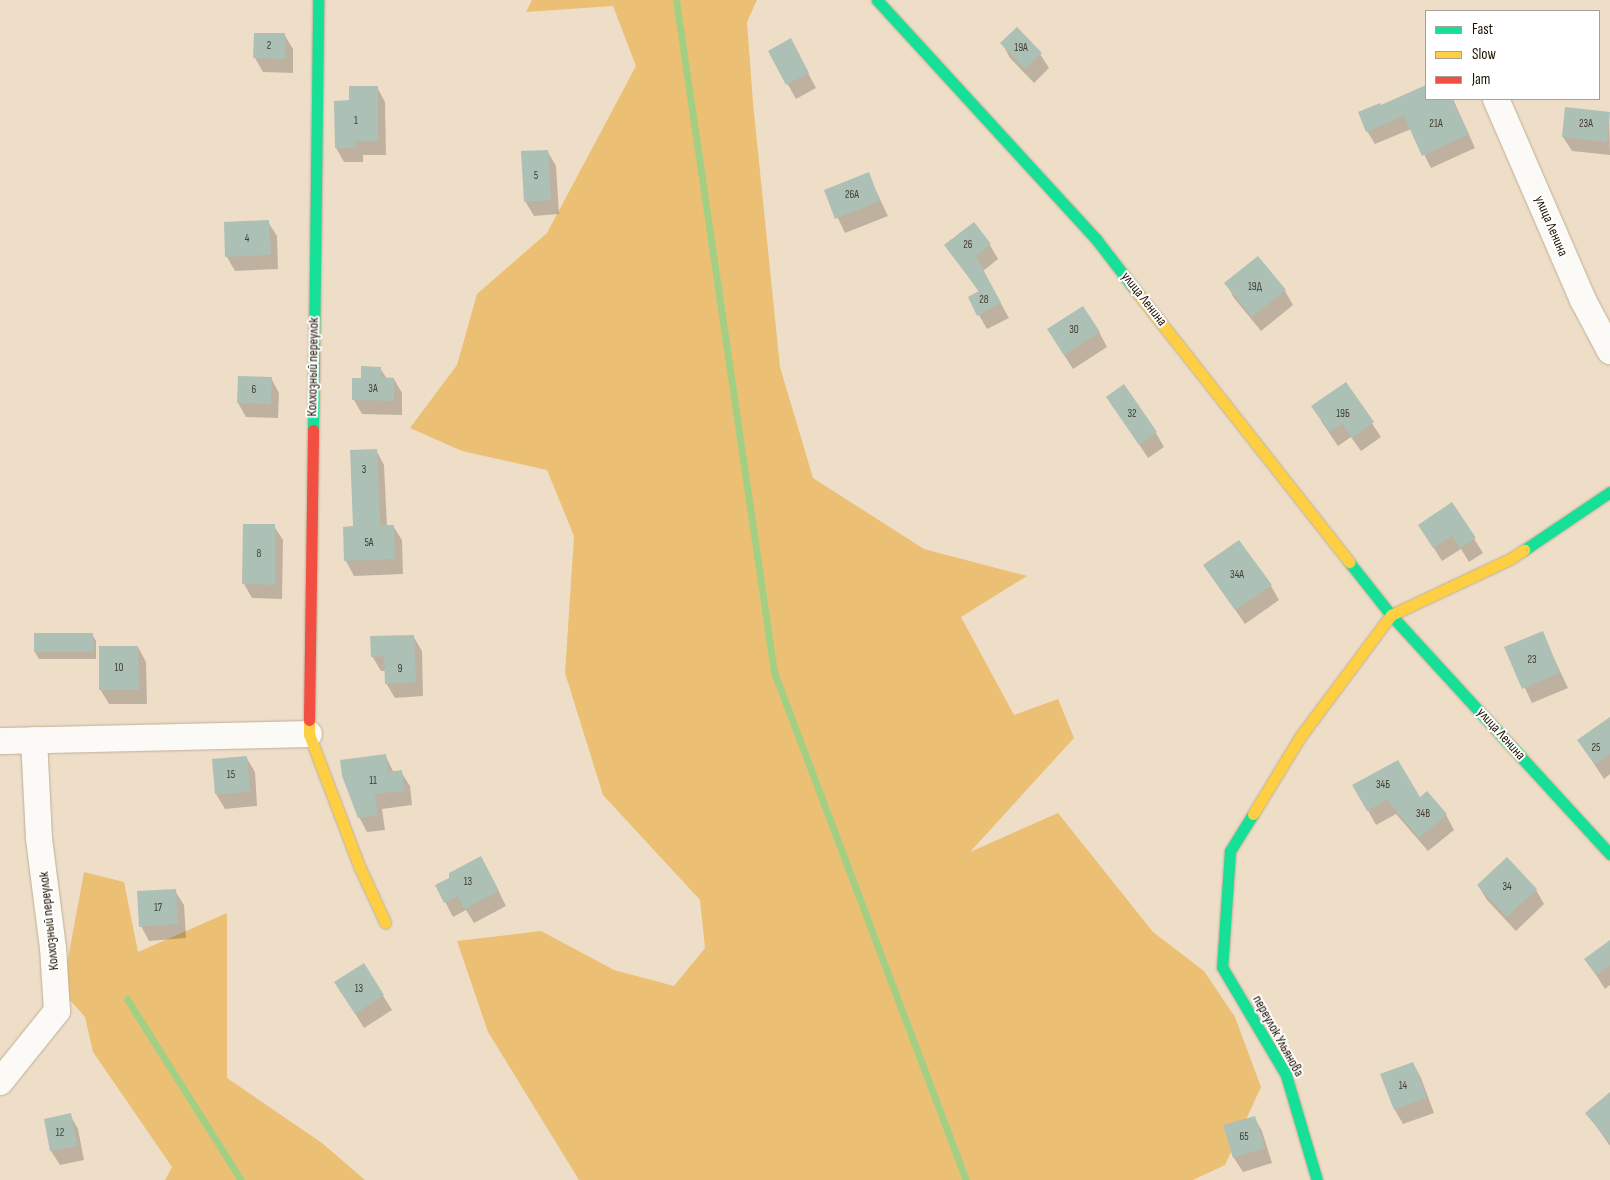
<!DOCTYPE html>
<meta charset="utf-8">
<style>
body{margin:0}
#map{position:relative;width:1610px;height:1180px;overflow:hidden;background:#eedec7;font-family:"Sofia Sans Condensed",sans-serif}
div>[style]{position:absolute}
.forest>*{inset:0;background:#ebc074}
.shadow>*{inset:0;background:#0003}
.stream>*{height:7px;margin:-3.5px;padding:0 3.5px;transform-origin:3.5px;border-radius:3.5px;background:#a3cf85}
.building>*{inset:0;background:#acc0b6}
.roads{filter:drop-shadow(0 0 1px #beaf96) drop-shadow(0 0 1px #beaf96)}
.street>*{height:26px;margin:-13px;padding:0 13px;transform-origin:13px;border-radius:13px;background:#fcfaf7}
.fast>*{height:11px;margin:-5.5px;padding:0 5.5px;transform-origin:5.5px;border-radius:5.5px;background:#16e098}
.slow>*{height:11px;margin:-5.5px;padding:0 5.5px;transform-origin:5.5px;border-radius:5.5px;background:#ffcf43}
.jam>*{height:11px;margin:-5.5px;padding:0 5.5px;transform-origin:5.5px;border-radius:5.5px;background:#f24e42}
span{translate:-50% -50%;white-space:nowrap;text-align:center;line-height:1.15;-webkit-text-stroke:4px #fff;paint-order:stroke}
.number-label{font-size:11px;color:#423d2e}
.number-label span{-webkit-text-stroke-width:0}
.street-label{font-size:14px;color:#1f1100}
.legend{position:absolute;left:1425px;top:10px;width:175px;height:90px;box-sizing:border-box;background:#fff;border:1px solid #a5a099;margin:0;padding:6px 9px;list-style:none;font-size:15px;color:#1f1100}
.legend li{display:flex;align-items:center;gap:10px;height:25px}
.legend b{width:25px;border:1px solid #a5a099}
</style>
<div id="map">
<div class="forest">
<i style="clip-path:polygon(532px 0,757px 0,747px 22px,753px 103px,780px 367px,813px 478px,924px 549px,1027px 576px,961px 617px,1014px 715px,1058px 699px,1074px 738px,970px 852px,1058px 813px,1153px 932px,1204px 971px,1235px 1017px,1261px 1087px,1225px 1165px,1193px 1180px,579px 1180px,488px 1032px,457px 941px,541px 931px,614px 970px,674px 986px,705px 948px,700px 900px,603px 795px,565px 673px,574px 536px,547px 470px,462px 451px,410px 428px,457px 365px,477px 294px,547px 233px,636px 66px,613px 6px,526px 12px)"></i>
<i style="clip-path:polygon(84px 872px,124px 882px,138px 952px,227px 913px,227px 1078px,322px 1143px,365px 1180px,165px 1180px,172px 1167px,93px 1052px,85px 1017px,62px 991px)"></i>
</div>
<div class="shadow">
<i style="clip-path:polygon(284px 34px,293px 49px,293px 73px,263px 72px,255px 58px)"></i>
<i style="clip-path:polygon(1002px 43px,1040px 54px,1049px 68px,1034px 83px,1010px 58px)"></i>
<i style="clip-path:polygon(769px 51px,798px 54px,816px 88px,796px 99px)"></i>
<i style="clip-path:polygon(1426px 86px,1426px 99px,1453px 99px,1475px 148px,1431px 168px,1411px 129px,1375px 144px,1367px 131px,1381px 107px)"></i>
<i style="clip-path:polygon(377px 87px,385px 102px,386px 155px,363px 155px,363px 162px,344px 162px,336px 148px,350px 102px)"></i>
<i style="clip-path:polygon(1609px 113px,1610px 155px,1572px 151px,1563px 137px)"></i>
<i style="clip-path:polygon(548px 152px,556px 166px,559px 214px,534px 216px,525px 201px)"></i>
<i style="clip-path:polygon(868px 174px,888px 216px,845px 233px,825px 191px)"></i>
<i style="clip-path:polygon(268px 222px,277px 236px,278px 269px,235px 271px,227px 257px)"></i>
<i style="clip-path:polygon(946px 245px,990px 245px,998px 259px,983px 271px,1009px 318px,987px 329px,979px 315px,979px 292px)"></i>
<i style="clip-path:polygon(1226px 283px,1285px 291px,1293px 305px,1261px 331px,1234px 298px)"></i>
<i style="clip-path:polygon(1099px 332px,1107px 347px,1073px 369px,1057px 344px)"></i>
<i style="clip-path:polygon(380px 368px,387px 379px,394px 379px,402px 393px,402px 415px,362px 414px,354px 400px,362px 379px)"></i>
<i style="clip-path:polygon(271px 378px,279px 393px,278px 418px,246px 417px,238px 403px)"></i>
<i style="clip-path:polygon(1346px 384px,1381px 437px,1361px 451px,1351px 437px,1338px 446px,1321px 421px)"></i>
<i style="clip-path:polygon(1108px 397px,1156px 433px,1164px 447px,1148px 458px)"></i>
<i style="clip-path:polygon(376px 450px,384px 465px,387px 526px,393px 526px,402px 540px,403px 574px,354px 576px,346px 561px,344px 528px,355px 528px)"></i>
<i style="clip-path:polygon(1452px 504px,1483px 553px,1469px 562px,1461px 549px,1442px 561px,1428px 539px)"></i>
<i style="clip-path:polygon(274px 526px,283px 540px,282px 599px,252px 598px,244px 584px)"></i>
<i style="clip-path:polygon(1205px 566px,1271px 586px,1279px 600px,1245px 624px)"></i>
<i style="clip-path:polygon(1542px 633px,1568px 688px,1532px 703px,1506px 648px)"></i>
<i style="clip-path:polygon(92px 634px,96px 641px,96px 659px,39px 659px,35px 652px)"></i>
<i style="clip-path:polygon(413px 636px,422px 651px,423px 696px,395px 698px,386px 683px,386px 671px,381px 671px,372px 656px)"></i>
<i style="clip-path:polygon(138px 647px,146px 662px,147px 704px,109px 704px,100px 689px)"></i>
<i style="clip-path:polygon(1610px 721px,1610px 774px,1604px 779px,1579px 741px)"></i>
<i style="clip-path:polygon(385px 755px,394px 773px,401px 772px,410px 786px,412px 805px,382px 809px,385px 830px,367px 832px,359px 817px)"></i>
<i style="clip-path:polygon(246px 757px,255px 772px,257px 806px,225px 809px,216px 794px,214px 760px)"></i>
<i style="clip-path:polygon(1354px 785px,1419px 799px,1427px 793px,1446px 815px,1454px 830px,1428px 851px,1396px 814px,1376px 825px)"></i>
<i style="clip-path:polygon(489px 872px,506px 906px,474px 923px,466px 910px,453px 917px,437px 886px)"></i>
<i style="clip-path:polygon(1478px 885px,1536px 890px,1544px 904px,1516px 931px,1487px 900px)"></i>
<i style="clip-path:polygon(175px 891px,184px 905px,186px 938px,149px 941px,141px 926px)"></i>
<i style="clip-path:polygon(1610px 945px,1610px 985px,1605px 989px,1586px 959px)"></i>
<i style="clip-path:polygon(363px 964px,392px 1010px,364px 1028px,344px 996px)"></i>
<i style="clip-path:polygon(1413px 1063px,1421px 1078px,1434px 1113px,1403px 1124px,1395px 1110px,1382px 1075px)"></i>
<i style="clip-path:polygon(1610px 1094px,1610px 1146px,1587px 1113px)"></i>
<i style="clip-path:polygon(70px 1115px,78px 1129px,84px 1160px,60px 1165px,51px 1151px,45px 1120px)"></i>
<i style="clip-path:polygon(1254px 1117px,1262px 1131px,1272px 1163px,1243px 1172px,1234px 1158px,1225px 1126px)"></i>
</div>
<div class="stream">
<i style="left:676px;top:0;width:679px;rotate:81.7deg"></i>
<i style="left:774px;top:672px;width:543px;rotate:69.3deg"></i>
<i style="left:127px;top:999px;width:214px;rotate:57.8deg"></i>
</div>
<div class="building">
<i style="clip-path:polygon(1017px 27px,1042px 53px,1025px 69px,1000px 43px)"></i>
<i style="clip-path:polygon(254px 33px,285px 33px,285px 59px,253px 58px)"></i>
<i style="clip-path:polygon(791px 38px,809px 73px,786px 85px,768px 51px)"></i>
<i style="clip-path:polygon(1426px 85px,1426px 99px,1452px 99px,1469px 134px,1422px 156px,1404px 116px,1366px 132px,1358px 112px,1380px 103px,1381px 105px)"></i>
<i style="clip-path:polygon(349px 86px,378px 86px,378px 141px,355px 141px,356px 148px,335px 148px,334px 101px,349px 100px)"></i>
<i style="clip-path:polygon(1565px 107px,1610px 112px,1607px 142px,1562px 137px)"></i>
<i style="clip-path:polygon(548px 150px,551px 200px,524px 202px,521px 151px)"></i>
<i style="clip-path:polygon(869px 172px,880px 201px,835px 219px,824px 190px)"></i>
<i style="clip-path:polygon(269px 220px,271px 255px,225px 257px,224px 222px)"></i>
<i style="clip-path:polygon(974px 222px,991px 244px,976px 256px,1001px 303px,977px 316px,968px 297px,979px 291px,944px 245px)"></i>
<i style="clip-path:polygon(1258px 256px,1286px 290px,1252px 317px,1224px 283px)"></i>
<i style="clip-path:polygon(1083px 306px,1100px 332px,1064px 355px,1047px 329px)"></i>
<i style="clip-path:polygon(361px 366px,381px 367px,381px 377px,394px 378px,394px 401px,352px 400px,352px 378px,361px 378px)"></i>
<i style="clip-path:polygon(238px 376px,272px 377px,271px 404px,237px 403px)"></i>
<i style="clip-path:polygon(1346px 382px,1374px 422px,1352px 438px,1342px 423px,1329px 432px,1311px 406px)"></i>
<i style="clip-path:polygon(1124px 384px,1157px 432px,1139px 445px,1106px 397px)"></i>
<i style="clip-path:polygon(377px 449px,380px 525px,394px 525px,395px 559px,344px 561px,343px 527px,353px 526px,350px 450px)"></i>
<i style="clip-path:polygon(1452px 502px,1476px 538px,1460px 548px,1452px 536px,1433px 548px,1418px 525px)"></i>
<i style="clip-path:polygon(243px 524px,275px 524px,275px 585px,242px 584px)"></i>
<i style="clip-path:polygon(1239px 540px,1272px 585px,1235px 610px,1203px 565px)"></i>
<i style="clip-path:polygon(1543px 631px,1560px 673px,1522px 689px,1504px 647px)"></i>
<i style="clip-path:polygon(34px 633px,93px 633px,93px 652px,34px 652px)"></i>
<i style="clip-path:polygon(414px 635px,416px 682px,385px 684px,384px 656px,371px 657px,370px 636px)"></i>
<i style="clip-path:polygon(99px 646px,138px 646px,139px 690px,99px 690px)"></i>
<i style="clip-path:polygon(1610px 717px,1610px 754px,1595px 765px,1577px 740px)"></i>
<i style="clip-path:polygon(386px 754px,388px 772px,402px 770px,404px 791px,375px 794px,378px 815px,358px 818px,342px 776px,340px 760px)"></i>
<i style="clip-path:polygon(247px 756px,250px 792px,215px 794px,212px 759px)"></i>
<i style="clip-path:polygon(1398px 760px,1420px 797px,1427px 791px,1447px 814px,1419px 838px,1387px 800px,1367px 811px,1352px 785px)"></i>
<i style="clip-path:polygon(481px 856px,499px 891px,464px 909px,458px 896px,444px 903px,435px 885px,449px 878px,449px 873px)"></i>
<i style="clip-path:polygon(1507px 857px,1537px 889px,1507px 917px,1477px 885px)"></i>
<i style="clip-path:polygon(176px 889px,178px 924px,139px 927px,137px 891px)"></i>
<i style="clip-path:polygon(1610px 940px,1610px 965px,1596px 975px,1584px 959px)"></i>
<i style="clip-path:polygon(364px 963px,384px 995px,355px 1014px,334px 982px)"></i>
<i style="clip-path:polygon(1413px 1062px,1427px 1098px,1394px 1110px,1380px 1074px)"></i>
<i style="clip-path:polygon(1610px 1092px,1610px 1143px,1585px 1113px)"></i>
<i style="clip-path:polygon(71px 1113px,77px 1146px,50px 1151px,44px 1119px)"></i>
<i style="clip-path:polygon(1255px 1116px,1265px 1148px,1233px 1158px,1223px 1125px)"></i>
</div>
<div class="roads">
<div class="street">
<i style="left:1496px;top:99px;width:219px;rotate:66.6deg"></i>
<i style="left:1583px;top:300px;width:58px;rotate:62.1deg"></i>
<i style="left:0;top:741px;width:309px;rotate:-1.3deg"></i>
<i style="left:0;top:1082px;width:91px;rotate:-51.2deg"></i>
<i style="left:57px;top:1011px;width:63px;rotate:-93.6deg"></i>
<i style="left:53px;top:948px;width:111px;rotate:-97.3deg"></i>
<i style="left:39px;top:838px;width:98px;rotate:-92.9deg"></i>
</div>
<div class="fast">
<i style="left:877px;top:0;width:324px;rotate:47.5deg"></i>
<i style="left:1096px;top:239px;width:66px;rotate:52.4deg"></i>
<i style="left:313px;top:430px;width:430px;rotate:-89.3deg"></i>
<i style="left:1524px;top:550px;width:104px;rotate:-34deg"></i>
<i style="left:1349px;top:562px;width:68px;rotate:51.6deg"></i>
<i style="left:1391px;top:615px;width:324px;rotate:47.5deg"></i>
<i style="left:1253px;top:814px;width:44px;rotate:121.9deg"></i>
<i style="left:1230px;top:851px;width:116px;rotate:93.9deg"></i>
<i style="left:1222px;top:967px;width:126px;rotate:59.3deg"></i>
<i style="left:1286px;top:1075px;width:109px;rotate:73.6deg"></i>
</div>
<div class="slow">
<i style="left:1136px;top:291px;width:345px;rotate:51.8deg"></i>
<i style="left:309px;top:720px;width:14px;rotate:90deg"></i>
<i style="left:309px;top:734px;width:143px;rotate:69.2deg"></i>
<i style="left:360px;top:868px;width:60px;rotate:65.2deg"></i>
<i style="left:1253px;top:814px;width:90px;rotate:-58.6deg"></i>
<i style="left:1300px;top:737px;width:152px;rotate:-53.3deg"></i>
<i style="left:1391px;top:615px;width:132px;rotate:-25.2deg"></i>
<i style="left:1510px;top:559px;width:17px;rotate:-33deg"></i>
</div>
<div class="jam">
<i style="left:309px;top:720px;width:290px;rotate:-89.2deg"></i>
</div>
</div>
<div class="number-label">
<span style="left:269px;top:46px">2</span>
<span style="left:1021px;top:48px">19А</span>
<span style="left:356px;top:121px">1</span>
<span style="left:1436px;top:124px">21А</span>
<span style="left:1586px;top:124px">23А</span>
<span style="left:536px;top:176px">5</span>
<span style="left:852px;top:195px">26А</span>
<span style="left:247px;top:239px">4</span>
<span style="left:968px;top:245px">26</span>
<span style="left:1255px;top:287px">19Д</span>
<span style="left:984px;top:300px">28</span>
<span style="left:1074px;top:330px">30</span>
<span style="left:373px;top:389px">3А</span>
<span style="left:254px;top:390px">6</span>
<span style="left:1132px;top:414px">32</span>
<span style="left:1343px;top:414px">19Б</span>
<span style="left:364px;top:470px">3</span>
<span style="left:369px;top:543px">5А</span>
<span style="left:259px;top:554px">8</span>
<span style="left:1237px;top:575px">34А</span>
<span style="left:1532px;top:660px">23</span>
<span style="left:119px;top:668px">10</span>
<span style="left:400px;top:669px">9</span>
<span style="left:1596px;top:748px">25</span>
<span style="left:231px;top:775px">15</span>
<span style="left:373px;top:781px">11</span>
<span style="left:1383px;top:785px">34Б</span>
<span style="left:1423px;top:814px">34В</span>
<span style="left:468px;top:882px">13</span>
<span style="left:1507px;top:887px">34</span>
<span style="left:158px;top:908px">17</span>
<span style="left:359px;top:989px">13</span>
<span style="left:1403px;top:1086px">14</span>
<span style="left:60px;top:1133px">12</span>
<span style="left:1244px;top:1137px">65</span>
</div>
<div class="street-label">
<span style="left:1551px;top:226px;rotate:67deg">улица Ленина</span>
<span style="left:1144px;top:299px;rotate:52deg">улица Ленина</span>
<span style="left:313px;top:367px;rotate:-89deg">Колхозный переулок</span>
<span style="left:1501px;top:734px;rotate:48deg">улица Ленина</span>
<span style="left:49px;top:921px;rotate:-96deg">Колхозный переулок</span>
<span style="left:1278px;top:1036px;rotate:61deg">переулок Ульянова</span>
</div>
<ul class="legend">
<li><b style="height:6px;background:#16e098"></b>Fast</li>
<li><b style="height:6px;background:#ffcf43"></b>Slow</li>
<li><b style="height:6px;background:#f24e42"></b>Jam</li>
</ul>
</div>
